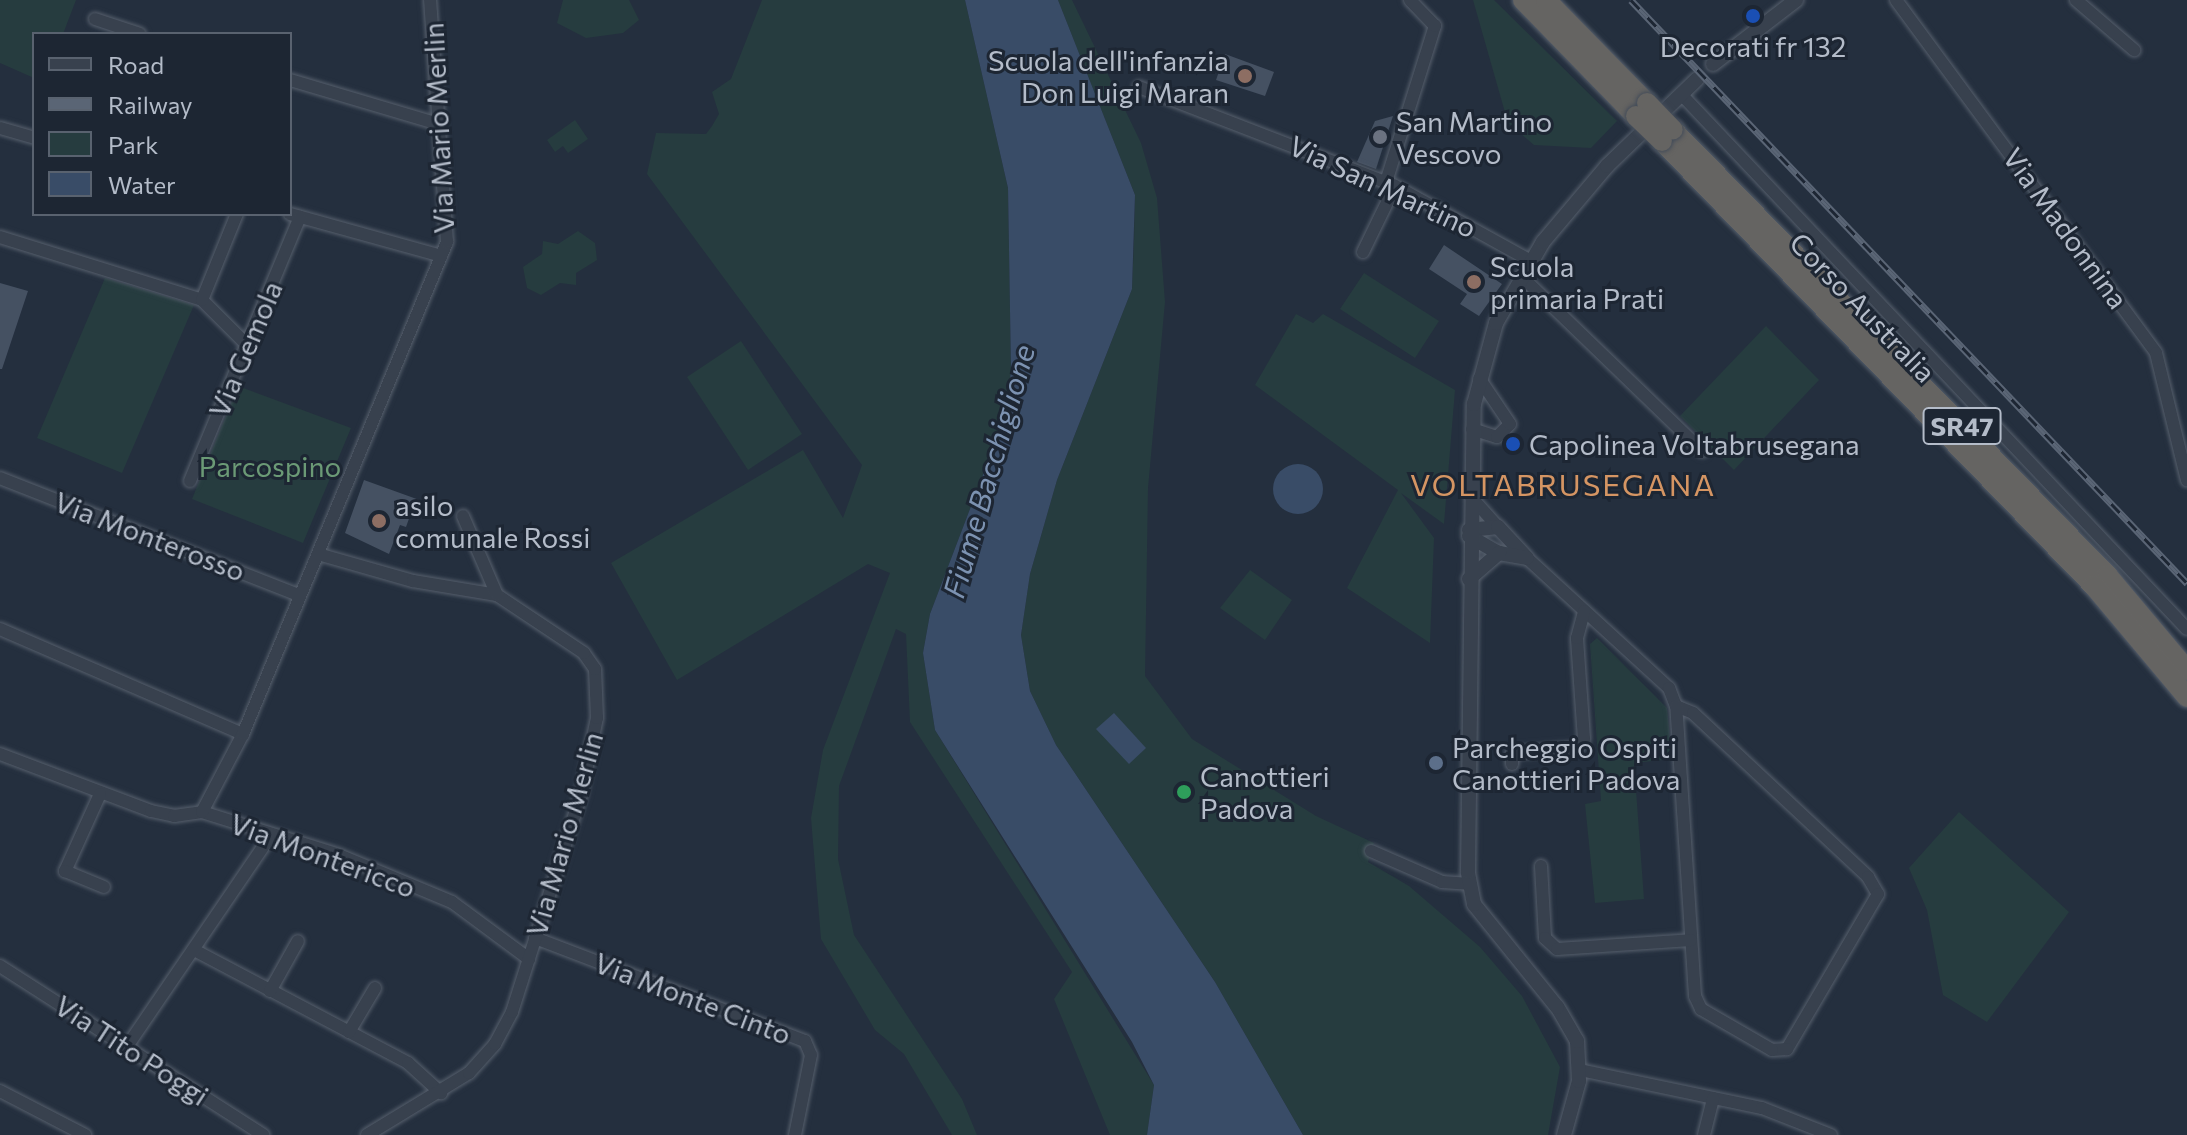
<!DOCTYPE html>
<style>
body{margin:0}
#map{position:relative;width:2187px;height:1135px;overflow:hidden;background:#242f3e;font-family:Commissioner,sans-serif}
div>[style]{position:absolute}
.green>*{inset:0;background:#263c3f}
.water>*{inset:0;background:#394c67}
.round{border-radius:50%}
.building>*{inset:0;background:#455162}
.roads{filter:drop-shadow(0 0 2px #565f6c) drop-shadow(0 0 2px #565f6c)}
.minor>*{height:12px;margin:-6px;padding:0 6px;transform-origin:6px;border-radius:6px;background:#38414e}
.tertiary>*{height:14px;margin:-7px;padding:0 7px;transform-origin:7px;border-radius:7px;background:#38414e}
.trunk>*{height:20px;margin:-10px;padding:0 10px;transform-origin:10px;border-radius:10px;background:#656462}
.rail>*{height:7px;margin-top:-3.5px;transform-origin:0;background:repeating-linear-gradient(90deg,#1d2633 0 12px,#5a6575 0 24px);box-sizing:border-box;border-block:2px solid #5a6575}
.bridges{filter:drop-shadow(0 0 2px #434c59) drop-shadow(0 0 2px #434c59)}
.trunk-bridge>*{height:20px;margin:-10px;padding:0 10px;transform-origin:10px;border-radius:10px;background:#656462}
.dots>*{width:22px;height:22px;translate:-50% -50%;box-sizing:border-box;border:4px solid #1d2633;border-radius:50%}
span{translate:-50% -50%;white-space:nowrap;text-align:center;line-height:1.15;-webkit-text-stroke:6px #1d2633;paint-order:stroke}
.shield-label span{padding:2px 6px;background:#1d2633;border:2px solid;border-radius:6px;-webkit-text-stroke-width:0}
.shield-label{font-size:26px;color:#b4bcc9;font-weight:700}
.poi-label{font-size:28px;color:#b4bcc9}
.right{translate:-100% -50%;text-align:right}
.left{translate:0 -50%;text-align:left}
.street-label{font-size:28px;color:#b4bcc9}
.park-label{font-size:28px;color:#6b9a76}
.water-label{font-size:30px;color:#7c92b1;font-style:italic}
.neighbourhood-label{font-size:30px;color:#d59563;letter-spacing:2px}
.legend{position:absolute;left:32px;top:32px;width:260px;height:184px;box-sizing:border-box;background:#1d2633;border:2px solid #59626f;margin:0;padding:10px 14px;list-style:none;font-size:24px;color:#b4bcc9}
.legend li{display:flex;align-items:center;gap:16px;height:40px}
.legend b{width:40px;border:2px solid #59626f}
</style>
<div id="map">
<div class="green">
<i style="clip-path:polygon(0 0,76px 0,63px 34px,34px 34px,34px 78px,0 63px)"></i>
<i style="clip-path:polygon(563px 0,629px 0,639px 20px,623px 33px,586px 38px,557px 23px)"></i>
<i style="clip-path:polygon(762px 0,965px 0,1008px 188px,1011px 371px,1005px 417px,930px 614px,923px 653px,935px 730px,1154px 1085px,1147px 1135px,1110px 1135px,1054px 999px,1072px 972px,910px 722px,906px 634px,896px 629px,839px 786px,838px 859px,854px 935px,962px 1099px,977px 1135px,952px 1135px,904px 1054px,875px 1030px,821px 939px,811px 818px,823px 750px,890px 573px,868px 564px,677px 680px,611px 563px,803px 450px,843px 518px,862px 465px,647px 174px,656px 133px,706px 134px,712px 126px,719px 114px,712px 92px,731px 79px)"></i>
<i style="clip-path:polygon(1058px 0,1072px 0,1141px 143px,1157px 198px,1165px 302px,1148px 488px,1145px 676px,1192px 739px,1316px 816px,1374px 843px,1368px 862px,1409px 886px,1480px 947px,1522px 996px,1560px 1067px,1548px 1135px,1303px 1135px,1215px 982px,1056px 745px,1030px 691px,1021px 635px,1030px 574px,1057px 480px,1132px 289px,1134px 241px,1135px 195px)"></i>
<i style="clip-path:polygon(1473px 0,1494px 0,1617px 121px,1591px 148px,1534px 145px,1508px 123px)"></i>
<i style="clip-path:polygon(575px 120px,588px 139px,568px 153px,563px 146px,555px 152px,547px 140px)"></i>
<i style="clip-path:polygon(578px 231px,595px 243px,597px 260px,576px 273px,576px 285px,560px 283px,541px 295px,527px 288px,523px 267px,542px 254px,543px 241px,558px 244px)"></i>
<i style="clip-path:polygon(1364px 273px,1439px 321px,1415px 358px,1340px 309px)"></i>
<i style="clip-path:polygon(105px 278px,194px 305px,122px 473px,37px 438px)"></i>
<i style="clip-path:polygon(1296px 314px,1313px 323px,1323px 314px,1455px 390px,1444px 524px,1401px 493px,1434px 538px,1430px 643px,1347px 588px,1398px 490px,1255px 385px)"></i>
<i style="clip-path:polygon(1766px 326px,1819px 380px,1734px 470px,1680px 416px)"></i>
<i style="clip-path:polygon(741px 341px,802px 434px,748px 470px,687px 377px)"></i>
<i style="clip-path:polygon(238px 386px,351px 428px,303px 543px,192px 499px)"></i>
<i style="clip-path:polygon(1250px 570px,1292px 600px,1265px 640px,1220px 608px)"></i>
<i style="clip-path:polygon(1597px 638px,1667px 708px,1672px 759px,1634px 763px,1644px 899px,1595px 903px,1585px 804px,1601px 801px,1590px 644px)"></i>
<i style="clip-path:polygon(1959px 812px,2069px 912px,1987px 1022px,1943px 995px,1927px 910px,1909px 868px)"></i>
</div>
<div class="water">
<i style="clip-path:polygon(965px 0,1058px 0,1135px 195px,1132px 289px,1057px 480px,1030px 574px,1021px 635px,1030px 691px,1056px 745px,1215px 982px,1303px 1135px,1147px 1135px,1154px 1085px,1132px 1042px,935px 730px,923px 653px,930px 614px,1005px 417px,1011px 371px,1008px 188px)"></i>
<i class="round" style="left:1273px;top:464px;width:50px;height:50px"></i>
<i style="clip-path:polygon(1114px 713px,1146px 748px,1129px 764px,1096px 729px)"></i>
</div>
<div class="building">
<i style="clip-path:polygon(1225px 54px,1274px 72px,1265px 96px,1216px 80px)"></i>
<i style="clip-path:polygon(1393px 116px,1376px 169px,1357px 162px,1375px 121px)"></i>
<i style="clip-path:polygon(1444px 245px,1502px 284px,1479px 316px,1460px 304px,1467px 294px,1429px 269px)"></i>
<i style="clip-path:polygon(0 283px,28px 291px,2px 369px,0 369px)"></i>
<i style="clip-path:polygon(364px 480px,425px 502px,420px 516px,411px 513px,406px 527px,400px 525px,389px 554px,345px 533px)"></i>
</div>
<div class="roads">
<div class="minor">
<i style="left:1896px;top:0;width:438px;rotate:53.6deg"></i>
<i style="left:2156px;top:353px;width:131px;rotate:76.3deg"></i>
<i style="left:2076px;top:0;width:77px;rotate:40.8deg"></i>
<i style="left:95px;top:19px;width:47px;rotate:18.4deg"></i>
<i style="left:290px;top:80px;width:155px;rotate:16.5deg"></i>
<i style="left:1139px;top:87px;width:274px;rotate:21.1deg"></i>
<i style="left:1395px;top:186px;width:155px;rotate:28.9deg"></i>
<i style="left:1681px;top:94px;width:736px;rotate:46.6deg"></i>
<i style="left:0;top:128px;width:35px;rotate:16deg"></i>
<i style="left:1386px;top:182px;width:164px;rotate:-72.6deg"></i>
<i style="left:1435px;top:26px;width:36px;rotate:-134deg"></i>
<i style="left:290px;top:214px;width:157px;rotate:15.5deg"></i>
<i style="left:0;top:237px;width:212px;rotate:17.3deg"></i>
<i style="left:202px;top:300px;width:62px;rotate:45deg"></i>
<i style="left:1363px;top:252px;width:73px;rotate:-64.1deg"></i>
<i style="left:1521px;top:276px;width:252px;rotate:44deg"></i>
<i style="left:202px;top:300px;width:93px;rotate:-67.9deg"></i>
<i style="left:1472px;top:429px;width:26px;rotate:18deg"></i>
<i style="left:1497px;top:437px;width:18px;rotate:-45deg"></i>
<i style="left:1510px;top:424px;width:55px;rotate:-124deg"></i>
<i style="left:0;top:478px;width:321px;rotate:21.4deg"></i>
<i style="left:190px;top:481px;width:286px;rotate:-67.4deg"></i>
<i style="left:1471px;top:497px;width:40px;rotate:48deg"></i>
<i style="left:318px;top:554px;width:99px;rotate:15.9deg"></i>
<i style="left:413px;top:581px;width:85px;rotate:9.5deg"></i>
<i style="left:1527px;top:558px;width:193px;rotate:42.5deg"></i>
<i style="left:1669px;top:688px;width:19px;rotate:69deg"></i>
<i style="left:1676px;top:706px;width:18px;rotate:22deg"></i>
<i style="left:1693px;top:713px;width:240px;rotate:43.1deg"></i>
<i style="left:1868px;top:877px;width:20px;rotate:60deg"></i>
<i style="left:1878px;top:894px;width:180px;rotate:120.4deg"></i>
<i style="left:1787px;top:1049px;width:15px;rotate:176deg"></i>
<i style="left:1772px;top:1050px;width:82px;rotate:-150deg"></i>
<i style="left:1701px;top:1009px;width:14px;rotate:-115deg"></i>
<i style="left:1695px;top:996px;width:291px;rotate:-93.7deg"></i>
<i style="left:0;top:629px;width:265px;rotate:23.4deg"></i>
<i style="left:0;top:754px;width:161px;rotate:20.7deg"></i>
<i style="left:151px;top:811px;width:24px;rotate:12deg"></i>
<i style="left:174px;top:816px;width:28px;rotate:-8deg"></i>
<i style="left:202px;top:812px;width:144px;rotate:17.4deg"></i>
<i style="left:339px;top:855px;width:122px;rotate:22.6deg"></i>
<i style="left:452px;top:902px;width:96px;rotate:36.5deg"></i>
<i style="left:1512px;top:764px;width:11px;rotate:-90deg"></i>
<i style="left:1512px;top:753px;width:65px;rotate:-4.4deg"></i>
<i style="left:1577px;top:748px;width:11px;rotate:-52deg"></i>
<i style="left:1584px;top:739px;width:101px;rotate:-94deg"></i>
<i style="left:1577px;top:638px;width:28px;rotate:-75deg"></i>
<i style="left:100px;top:794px;width:85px;rotate:114.4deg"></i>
<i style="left:65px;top:871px;width:42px;rotate:22.3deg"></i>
<i style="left:202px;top:812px;width:88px;rotate:-62.3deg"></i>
<i style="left:243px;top:734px;width:533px;rotate:-67.48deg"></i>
<i style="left:447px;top:242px;width:243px;rotate:-94deg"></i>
<i style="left:1371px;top:851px;width:77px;rotate:23.6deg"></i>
<i style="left:1442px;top:882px;width:27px;rotate:4deg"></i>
<i style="left:1541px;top:866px;width:72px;rotate:86.8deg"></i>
<i style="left:1545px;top:938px;width:16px;rotate:43deg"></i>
<i style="left:1557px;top:949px;width:134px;rotate:-3.8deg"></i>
<i style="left:535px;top:938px;width:289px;rotate:20.9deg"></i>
<i style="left:805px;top:1041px;width:15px;rotate:67deg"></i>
<i style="left:811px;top:1055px;width:82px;rotate:101.3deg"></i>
<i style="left:196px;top:951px;width:240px;rotate:27.8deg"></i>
<i style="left:408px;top:1063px;width:45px;rotate:42.3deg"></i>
<i style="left:0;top:966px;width:313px;rotate:32.7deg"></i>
<i style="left:270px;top:991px;width:57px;rotate:-60.8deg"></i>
<i style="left:349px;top:1032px;width:51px;rotate:-59.4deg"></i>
<i style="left:128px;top:1045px;width:254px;rotate:-55.7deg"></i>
<i style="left:1580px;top:1070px;width:186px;rotate:11.8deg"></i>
<i style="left:1762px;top:1108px;width:74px;rotate:21.4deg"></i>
<i style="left:0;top:1091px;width:96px;rotate:27.4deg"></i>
<i style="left:367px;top:1135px;width:119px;rotate:-31.3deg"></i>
<i style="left:469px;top:1073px;width:39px;rotate:-48deg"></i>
<i style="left:495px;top:1044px;width:36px;rotate:-62deg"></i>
<i style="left:512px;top:1012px;width:228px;rotate:-72.4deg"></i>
<i style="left:581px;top:795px;width:79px;rotate:-78.3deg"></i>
<i style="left:597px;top:718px;width:49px;rotate:-92.3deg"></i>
<i style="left:595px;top:669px;width:19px;rotate:-125deg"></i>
<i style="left:584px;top:653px;width:105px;rotate:-146.3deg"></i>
<i style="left:497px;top:595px;width:86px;rotate:-113.3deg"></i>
<i style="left:1704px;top:1135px;width:38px;rotate:-76deg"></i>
</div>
<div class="tertiary">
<i style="left:1713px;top:64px;width:105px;rotate:-37.6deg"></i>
<i style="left:1469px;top:530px;width:29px;rotate:-6deg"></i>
<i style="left:1498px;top:527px;width:42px;rotate:46.9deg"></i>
<i style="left:1469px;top:536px;width:34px;rotate:30deg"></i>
<i style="left:1499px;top:553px;width:28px;rotate:10deg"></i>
<i style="left:1469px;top:579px;width:40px;rotate:-41deg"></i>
<i style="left:1564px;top:1135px;width:56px;rotate:-74.5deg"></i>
<i style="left:1579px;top:1081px;width:40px;rotate:-92.9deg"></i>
<i style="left:1577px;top:1041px;width:39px;rotate:-120deg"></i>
<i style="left:1557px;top:1007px;width:132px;rotate:-128.9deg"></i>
<i style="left:1474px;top:904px;width:33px;rotate:-101deg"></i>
<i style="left:1468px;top:872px;width:468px;rotate:-89.3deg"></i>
<i style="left:1474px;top:404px;width:84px;rotate:-74.8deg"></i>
<i style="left:1496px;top:323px;width:94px;rotate:-59.9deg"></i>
<i style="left:1543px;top:242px;width:99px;rotate:-49.9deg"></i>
<i style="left:1607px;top:166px;width:125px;rotate:-44deg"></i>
</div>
<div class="trunk">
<i style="left:1523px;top:0;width:162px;rotate:45.8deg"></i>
<i style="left:1546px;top:0;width:144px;rotate:45.6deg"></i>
<i style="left:1673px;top:130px;width:623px;rotate:45.72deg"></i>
<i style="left:2108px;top:576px;width:123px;rotate:50deg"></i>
<i style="left:1662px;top:141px;width:620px;rotate:45.85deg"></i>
<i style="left:2094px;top:586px;width:145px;rotate:50deg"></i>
</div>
</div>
<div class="rail">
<i style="left:1631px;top:0;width:806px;rotate:46.36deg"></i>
</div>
<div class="bridges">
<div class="trunk-bridge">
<i style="left:1647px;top:103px;width:37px;rotate:46deg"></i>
<i style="left:1636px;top:116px;width:36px;rotate:44deg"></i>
</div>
</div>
<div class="dots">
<i style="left:1753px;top:16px;background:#1a4fb4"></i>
<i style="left:1245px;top:76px;background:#8d6e63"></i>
<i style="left:1380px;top:137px;background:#6b7280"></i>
<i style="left:1474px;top:282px;background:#8d6e63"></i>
<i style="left:1513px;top:444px;background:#1a4fb4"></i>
<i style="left:379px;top:521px;background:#8d6e63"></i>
<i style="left:1436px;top:763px;background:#5c6f8a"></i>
<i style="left:1184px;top:792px;background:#2e9e5b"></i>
</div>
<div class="shield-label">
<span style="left:1962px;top:426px">SR47</span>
</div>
<div class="poi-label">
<span style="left:1753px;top:46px">Decorati fr 132</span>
<span class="right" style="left:1229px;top:76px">Scuola dell'infanzia<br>Don Luigi Maran</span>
<span class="left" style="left:1396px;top:137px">San Martino<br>Vescovo</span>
<span class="left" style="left:1490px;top:282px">Scuola<br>primaria Prati</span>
<span class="left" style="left:1529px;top:444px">Capolinea Voltabrusegana</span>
<span class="left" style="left:395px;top:521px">asilo<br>comunale Rossi</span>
<span class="left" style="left:1452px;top:763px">Parcheggio Ospiti<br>Canottieri Padova</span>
<span class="left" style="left:1200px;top:792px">Canottieri<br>Padova</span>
</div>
<div class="street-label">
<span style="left:438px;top:128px;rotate:-93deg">Via Mario Merlin</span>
<span style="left:1383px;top:186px;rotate:25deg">Via San Martino</span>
<span style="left:2066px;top:228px;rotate:54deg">Via Madonnina</span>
<span style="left:1863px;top:307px;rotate:46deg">Corso Australia</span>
<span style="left:245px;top:349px;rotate:-67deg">Via Gemola</span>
<span style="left:150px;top:536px;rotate:21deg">Via Monterosso</span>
<span style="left:564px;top:834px;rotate:-74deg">Via Mario Merlin</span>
<span style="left:323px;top:855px;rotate:20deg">Via Montericco</span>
<span style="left:693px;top:998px;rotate:21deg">Via Monte Cinto</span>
<span style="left:132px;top:1050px;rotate:33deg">Via Tito Poggi</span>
</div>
<div class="park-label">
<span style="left:270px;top:466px">Parcospino</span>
</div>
<div class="water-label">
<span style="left:988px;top:471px;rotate:-74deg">Fiume Bacchiglione</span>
</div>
<div class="neighbourhood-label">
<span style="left:1563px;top:484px">VOLTABRUSEGANA</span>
</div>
<ul class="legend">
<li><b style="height:10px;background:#38414e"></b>Road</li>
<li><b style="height:10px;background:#5a6575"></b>Railway</li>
<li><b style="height:22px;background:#263c3f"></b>Park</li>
<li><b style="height:22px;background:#394c67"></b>Water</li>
</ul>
</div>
